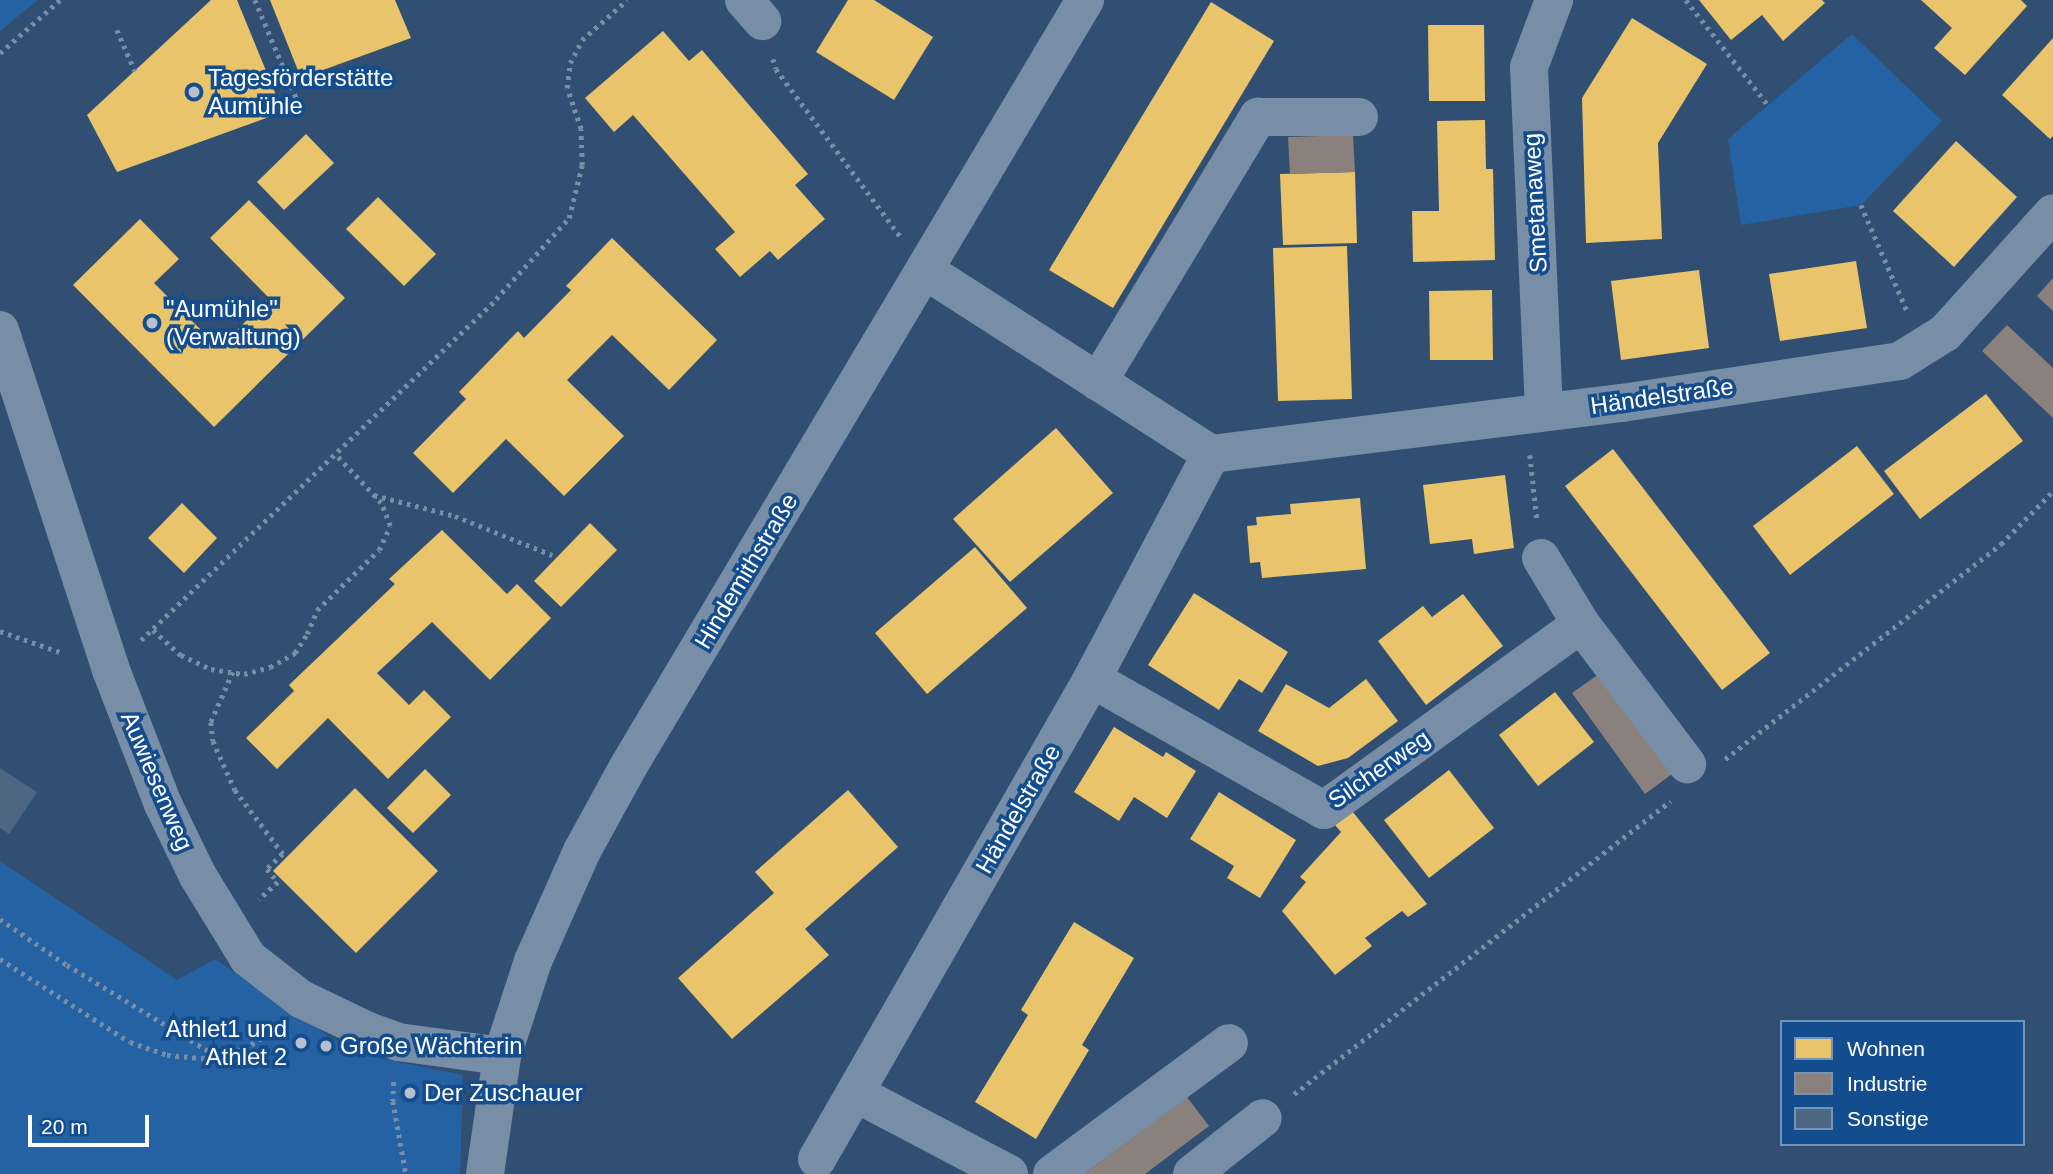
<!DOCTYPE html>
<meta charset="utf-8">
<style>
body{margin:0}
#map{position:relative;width:2053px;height:1174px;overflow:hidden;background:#304f72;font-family:Arial,sans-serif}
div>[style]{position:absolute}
.green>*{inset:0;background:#2562a3}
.homes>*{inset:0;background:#e9c46a}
.industry>*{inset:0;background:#8a817c}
.building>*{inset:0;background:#4d6682}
.path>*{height:4.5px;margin-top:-2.25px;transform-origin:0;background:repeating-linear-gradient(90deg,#778ea6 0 3.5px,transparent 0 8.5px)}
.minor>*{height:38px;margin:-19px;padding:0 19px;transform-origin:19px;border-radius:19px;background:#778ea6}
.dots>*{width:19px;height:19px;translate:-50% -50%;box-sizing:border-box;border:4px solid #144d8e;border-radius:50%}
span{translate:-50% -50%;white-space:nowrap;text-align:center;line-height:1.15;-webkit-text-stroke:7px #144d8e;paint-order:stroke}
.poi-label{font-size:24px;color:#fff}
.left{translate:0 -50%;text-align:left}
.right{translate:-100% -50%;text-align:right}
.street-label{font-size:24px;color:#fff}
.legend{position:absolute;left:1780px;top:1020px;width:245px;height:126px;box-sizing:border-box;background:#144d8e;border:2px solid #7294bb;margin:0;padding:9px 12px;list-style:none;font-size:21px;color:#fff}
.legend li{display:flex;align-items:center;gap:14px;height:35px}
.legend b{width:35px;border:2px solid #7294bb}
.scale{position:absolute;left:28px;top:1115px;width:121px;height:32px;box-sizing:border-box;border:4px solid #fff;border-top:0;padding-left:9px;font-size:21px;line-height:24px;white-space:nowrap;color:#fff;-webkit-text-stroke:5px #144d8e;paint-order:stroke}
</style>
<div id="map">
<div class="green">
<i style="clip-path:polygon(0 0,38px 0,0 31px)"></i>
<i style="clip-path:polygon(1852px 34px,1942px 121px,1861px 205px,1741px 225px,1728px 139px)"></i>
<i style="clip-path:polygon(0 861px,177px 980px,215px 959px,354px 1053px,463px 1075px,460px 1174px,0 1174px)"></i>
</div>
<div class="homes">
<i style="clip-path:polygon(211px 0,237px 0,283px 112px,117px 172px,87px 115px)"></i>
<i style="clip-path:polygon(270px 0,395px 0,411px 38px,301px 78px)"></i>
<i style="clip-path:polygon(848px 0,874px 0,933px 37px,894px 100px,816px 52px)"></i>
<i style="clip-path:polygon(1699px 0,1822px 0,1825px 3px,1783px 41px,1762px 15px,1731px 40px)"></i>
<i style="clip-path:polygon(1921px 0,2021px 0,2027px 6px,1965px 75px,1934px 48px,1952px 28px)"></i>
<i style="clip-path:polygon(1211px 2px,1274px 41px,1113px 308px,1049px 270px)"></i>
<i style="clip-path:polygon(1632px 18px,1707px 64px,1658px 143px,1662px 239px,1586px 243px,1582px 98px)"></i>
<i style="clip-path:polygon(1428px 25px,1484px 25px,1485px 101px,1429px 101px)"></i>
<i style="clip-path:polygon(663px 31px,689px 61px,702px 50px,808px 174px,795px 185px,825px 219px,778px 260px,770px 251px,740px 277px,715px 249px,735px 232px,633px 115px,614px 132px,585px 98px)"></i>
<i style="clip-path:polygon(2053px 38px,2053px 136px,2050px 139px,2002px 95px)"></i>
<i style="clip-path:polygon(1485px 120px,1486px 169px,1493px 169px,1495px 260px,1413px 262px,1412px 211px,1439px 211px,1437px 121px)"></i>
<i style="clip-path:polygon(306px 134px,334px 163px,284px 210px,257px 182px)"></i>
<i style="clip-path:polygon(1956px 141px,2017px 197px,1954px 267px,1893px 211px)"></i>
<i style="clip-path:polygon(1355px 172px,1357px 243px,1283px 245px,1280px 174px)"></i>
<i style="clip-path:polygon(378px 197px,436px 254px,404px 286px,346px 229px)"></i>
<i style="clip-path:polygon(249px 200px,345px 298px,214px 427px,73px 285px,140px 219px,179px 259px,154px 283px,219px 348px,269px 298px,210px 238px)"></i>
<i style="clip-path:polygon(612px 238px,717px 340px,669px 390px,612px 335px,567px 380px,624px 436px,564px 496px,506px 439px,453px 493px,413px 453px,466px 399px,459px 392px,518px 331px,524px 338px,571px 290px,566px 286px)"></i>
<i style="clip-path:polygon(1347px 246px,1352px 399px,1278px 401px,1273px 248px)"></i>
<i style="clip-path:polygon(1856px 261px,1867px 328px,1780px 341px,1769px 274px)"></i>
<i style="clip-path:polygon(1699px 270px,1709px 348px,1621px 360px,1611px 281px)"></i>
<i style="clip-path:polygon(1492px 290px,1493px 360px,1430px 360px,1429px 291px)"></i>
<i style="clip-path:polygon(1986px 394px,2023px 441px,1920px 519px,1884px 471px)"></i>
<i style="clip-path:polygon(1056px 428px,1113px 493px,1010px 582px,953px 519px)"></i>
<i style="clip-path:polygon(1857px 446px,1894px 494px,1790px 575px,1753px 526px)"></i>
<i style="clip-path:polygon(1613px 449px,1770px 653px,1722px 690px,1565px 486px)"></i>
<i style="clip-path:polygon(1505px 475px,1514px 548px,1474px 554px,1472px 539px,1430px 544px,1423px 485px)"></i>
<i style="clip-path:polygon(1360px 498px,1366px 569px,1262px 578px,1260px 562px,1250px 563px,1247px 526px,1257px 525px,1256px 517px,1291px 514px,1290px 504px)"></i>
<i style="clip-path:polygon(182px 503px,217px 538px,184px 573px,148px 538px)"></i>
<i style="clip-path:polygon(590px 523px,617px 550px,561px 607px,534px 581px)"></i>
<i style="clip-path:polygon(442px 530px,507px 594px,517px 584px,551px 618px,490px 680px,432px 622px,377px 673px,409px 705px,424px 690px,451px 717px,388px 779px,328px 718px,277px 769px,246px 738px,294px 691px,289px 685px,395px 584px,389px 579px)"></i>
<i style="clip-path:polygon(975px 547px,1027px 608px,927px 694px,875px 633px)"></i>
<i style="clip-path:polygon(1194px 593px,1288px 652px,1262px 693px,1239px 679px,1219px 710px,1148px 665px)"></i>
<i style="clip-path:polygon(1463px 594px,1503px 646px,1426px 705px,1378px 641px,1423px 606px,1432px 617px)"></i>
<i style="clip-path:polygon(1366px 679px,1398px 721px,1348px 758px,1318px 766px,1258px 731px,1286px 684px,1329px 708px)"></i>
<i style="clip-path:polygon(1555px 692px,1594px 742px,1538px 786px,1499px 735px)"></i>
<i style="clip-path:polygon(1114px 727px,1163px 757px,1166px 752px,1196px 771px,1167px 818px,1134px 797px,1119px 821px,1074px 792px)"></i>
<i style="clip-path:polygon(425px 769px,451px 795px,413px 833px,387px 808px)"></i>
<i style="clip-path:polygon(1449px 770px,1494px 828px,1429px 878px,1384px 820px)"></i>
<i style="clip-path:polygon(355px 788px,438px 871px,356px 953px,273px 871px)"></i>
<i style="clip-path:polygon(848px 790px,898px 847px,805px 929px,829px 955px,732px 1039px,678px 978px,774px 893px,755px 872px)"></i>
<i style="clip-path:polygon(1219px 792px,1296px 840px,1260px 898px,1227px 878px,1234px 866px,1190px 839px)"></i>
<i style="clip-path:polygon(1352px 811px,1427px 904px,1408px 917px,1402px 911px,1365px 938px,1372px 946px,1335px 975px,1282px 911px,1306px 882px,1300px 877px,1341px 832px,1335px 825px)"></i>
<i style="clip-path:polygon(1074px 922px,1134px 958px,1082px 1045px,1089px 1050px,1036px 1139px,975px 1102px,1028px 1015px,1021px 1010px)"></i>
</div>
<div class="industry">
<i style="clip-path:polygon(1353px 135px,1355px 172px,1290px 174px,1288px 137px)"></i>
<i style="clip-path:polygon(2053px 278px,2053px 311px,2037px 296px)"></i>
<i style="clip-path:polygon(2007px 325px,2053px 368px,2053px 418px,1982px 351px)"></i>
<i style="clip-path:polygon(1599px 674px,1672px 774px,1645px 794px,1572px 693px)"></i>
<i style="clip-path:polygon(1187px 1097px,1209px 1126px,1145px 1174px,1084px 1174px)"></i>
</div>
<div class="building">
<i style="clip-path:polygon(0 768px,37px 792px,9px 834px,0 828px)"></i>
</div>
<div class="path">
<i style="left:255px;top:0;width:126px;rotate:67.1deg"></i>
<i style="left:1686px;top:0;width:133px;rotate:52deg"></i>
<i style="left:117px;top:30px;width:45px;rotate:66.3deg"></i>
<i style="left:0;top:53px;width:80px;rotate:-41.5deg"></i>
<i style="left:773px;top:59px;width:10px;rotate:73deg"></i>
<i style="left:776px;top:69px;width:208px;rotate:53.4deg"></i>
<i style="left:1861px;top:205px;width:116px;rotate:66.5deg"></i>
<i style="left:1530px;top:455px;width:64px;rotate:83.8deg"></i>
<i style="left:374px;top:495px;width:84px;rotate:14.5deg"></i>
<i style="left:455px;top:516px;width:105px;rotate:21.9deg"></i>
<i style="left:153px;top:630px;width:38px;rotate:42deg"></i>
<i style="left:181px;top:655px;width:33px;rotate:25deg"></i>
<i style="left:211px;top:669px;width:33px;rotate:9deg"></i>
<i style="left:244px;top:674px;width:27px;rotate:-15deg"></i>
<i style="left:270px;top:667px;width:29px;rotate:-29deg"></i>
<i style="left:295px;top:653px;width:22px;rotate:-58deg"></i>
<i style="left:307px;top:634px;width:26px;rotate:-67deg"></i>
<i style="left:317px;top:610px;width:86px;rotate:-44.1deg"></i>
<i style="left:379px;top:550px;width:26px;rotate:-65deg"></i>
<i style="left:390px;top:526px;width:25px;rotate:-111deg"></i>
<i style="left:381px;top:503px;width:67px;rotate:-133.2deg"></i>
<i style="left:0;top:631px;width:67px;rotate:19.2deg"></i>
<i style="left:141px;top:640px;width:492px;rotate:-43.8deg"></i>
<i style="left:496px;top:299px;width:109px;rotate:-48deg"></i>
<i style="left:569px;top:218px;width:55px;rotate:-76.2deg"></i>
<i style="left:582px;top:165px;width:36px;rotate:-92deg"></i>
<i style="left:581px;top:129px;width:43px;rotate:-108.9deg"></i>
<i style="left:567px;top:88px;width:25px;rotate:-83deg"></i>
<i style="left:570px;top:63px;width:26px;rotate:-62deg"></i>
<i style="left:582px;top:40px;width:60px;rotate:-41.6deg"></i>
<i style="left:233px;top:672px;width:55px;rotate:113.7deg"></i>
<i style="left:211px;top:722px;width:19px;rotate:84deg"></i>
<i style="left:213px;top:741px;width:54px;rotate:65.8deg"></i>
<i style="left:235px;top:790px;width:80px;rotate:53.1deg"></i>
<i style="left:283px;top:854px;width:22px;rotate:137deg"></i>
<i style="left:267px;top:869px;width:17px;rotate:50deg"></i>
<i style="left:278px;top:882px;width:26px;rotate:137deg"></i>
<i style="left:1725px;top:759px;width:350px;rotate:-37.9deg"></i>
<i style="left:2001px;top:544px;width:74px;rotate:-45.5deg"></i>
<i style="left:0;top:919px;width:81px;rotate:34.5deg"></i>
<i style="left:67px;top:965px;width:173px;rotate:31.3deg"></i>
<i style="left:0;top:959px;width:154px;rotate:32.6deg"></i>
<i style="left:130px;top:1042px;width:39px;rotate:19deg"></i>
<i style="left:167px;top:1055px;width:37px;rotate:5deg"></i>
<i style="left:204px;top:1058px;width:41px;rotate:-12.7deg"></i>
<i style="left:244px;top:1049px;width:36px;rotate:-32deg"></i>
<i style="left:394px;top:1082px;width:19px;rotate:93deg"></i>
<i style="left:393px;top:1101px;width:74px;rotate:79.9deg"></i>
<i style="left:1294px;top:1094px;width:477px;rotate:-37.9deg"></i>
</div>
<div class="minor">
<i style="left:744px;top:0;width:28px;rotate:49deg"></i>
<i style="left:926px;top:271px;width:339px;rotate:32.7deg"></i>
<i style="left:1211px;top:454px;width:414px;rotate:-7.1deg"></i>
<i style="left:1622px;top:403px;width:281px;rotate:-8.6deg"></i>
<i style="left:1900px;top:361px;width:53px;rotate:-31.9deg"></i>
<i style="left:1945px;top:333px;width:161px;rotate:-48deg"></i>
<i style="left:0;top:330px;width:358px;rotate:71.9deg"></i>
<i style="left:111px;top:670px;width:144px;rotate:68.8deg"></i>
<i style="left:163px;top:804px;width:80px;rotate:64.1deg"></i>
<i style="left:198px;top:876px;width:96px;rotate:58.6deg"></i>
<i style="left:248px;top:958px;width:67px;rotate:37.7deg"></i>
<i style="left:301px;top:999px;width:74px;rotate:25.5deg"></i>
<i style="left:368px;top:1031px;width:32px;rotate:20deg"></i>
<i style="left:398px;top:1042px;width:105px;rotate:7.7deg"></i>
<i style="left:1098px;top:382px;width:310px;rotate:-58.9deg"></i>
<i style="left:1258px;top:117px;width:101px"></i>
<i style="left:1544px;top:411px;width:344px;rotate:-92.5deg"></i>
<i style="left:1529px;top:67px;width:72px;rotate:-69.5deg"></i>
<i style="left:1541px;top:558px;width:77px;rotate:58.8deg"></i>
<i style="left:1092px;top:679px;width:266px;rotate:29.5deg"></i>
<i style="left:1324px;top:810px;width:317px;rotate:-35.9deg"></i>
<i style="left:1581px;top:624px;width:176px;rotate:52.9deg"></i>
<i style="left:855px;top:1093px;width:174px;rotate:27.7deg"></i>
<i style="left:817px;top:1159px;width:553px;rotate:-60.19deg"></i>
<i style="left:1092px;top:679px;width:255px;rotate:-62.1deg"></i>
<i style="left:485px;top:1174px;width:119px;rotate:-81.8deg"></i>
<i style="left:502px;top:1056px;width:100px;rotate:-71.9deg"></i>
<i style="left:533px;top:961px;width:120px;rotate:-66deg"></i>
<i style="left:582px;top:851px;width:96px;rotate:-61.3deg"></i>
<i style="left:628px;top:767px;width:893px;rotate:-59.21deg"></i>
<i style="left:1052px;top:1174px;width:220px;rotate:-36.5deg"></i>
<i style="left:1192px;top:1174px;width:90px;rotate:-38.3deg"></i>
</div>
<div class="dots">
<i style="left:194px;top:92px;background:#b7c1ce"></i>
<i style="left:152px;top:323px;background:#b7c1ce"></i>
<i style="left:301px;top:1043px;background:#b7c1ce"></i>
<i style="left:326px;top:1046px;background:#b7c1ce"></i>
<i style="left:410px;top:1093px;background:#b7c1ce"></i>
</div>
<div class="poi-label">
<span class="left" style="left:208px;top:92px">Tagesförderstätte<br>Aumühle</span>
<span class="left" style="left:166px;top:323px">"Aumühle"<br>(Verwaltung)</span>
<span class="right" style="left:287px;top:1043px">Athlet1 und<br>Athlet 2</span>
<span class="left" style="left:340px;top:1046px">Große Wächterin</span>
<span class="left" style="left:424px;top:1093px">Der Zuschauer</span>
</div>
<div class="street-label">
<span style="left:1535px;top:203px;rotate:-93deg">Smetanaweg</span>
<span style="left:1662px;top:396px;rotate:-8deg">Händelstraße</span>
<span style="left:746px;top:571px;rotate:-59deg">Hindemithstraße</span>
<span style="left:1379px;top:769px;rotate:-35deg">Silcherweg</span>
<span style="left:157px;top:781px;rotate:67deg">Auwiesenweg</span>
<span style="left:1018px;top:809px;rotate:-60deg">Händelstraße</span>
</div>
<ul class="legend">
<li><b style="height:19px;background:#e9c46a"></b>Wohnen</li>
<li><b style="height:19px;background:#8a817c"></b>Industrie</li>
<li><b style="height:19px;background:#4d6682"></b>Sonstige</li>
</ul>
<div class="scale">20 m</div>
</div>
